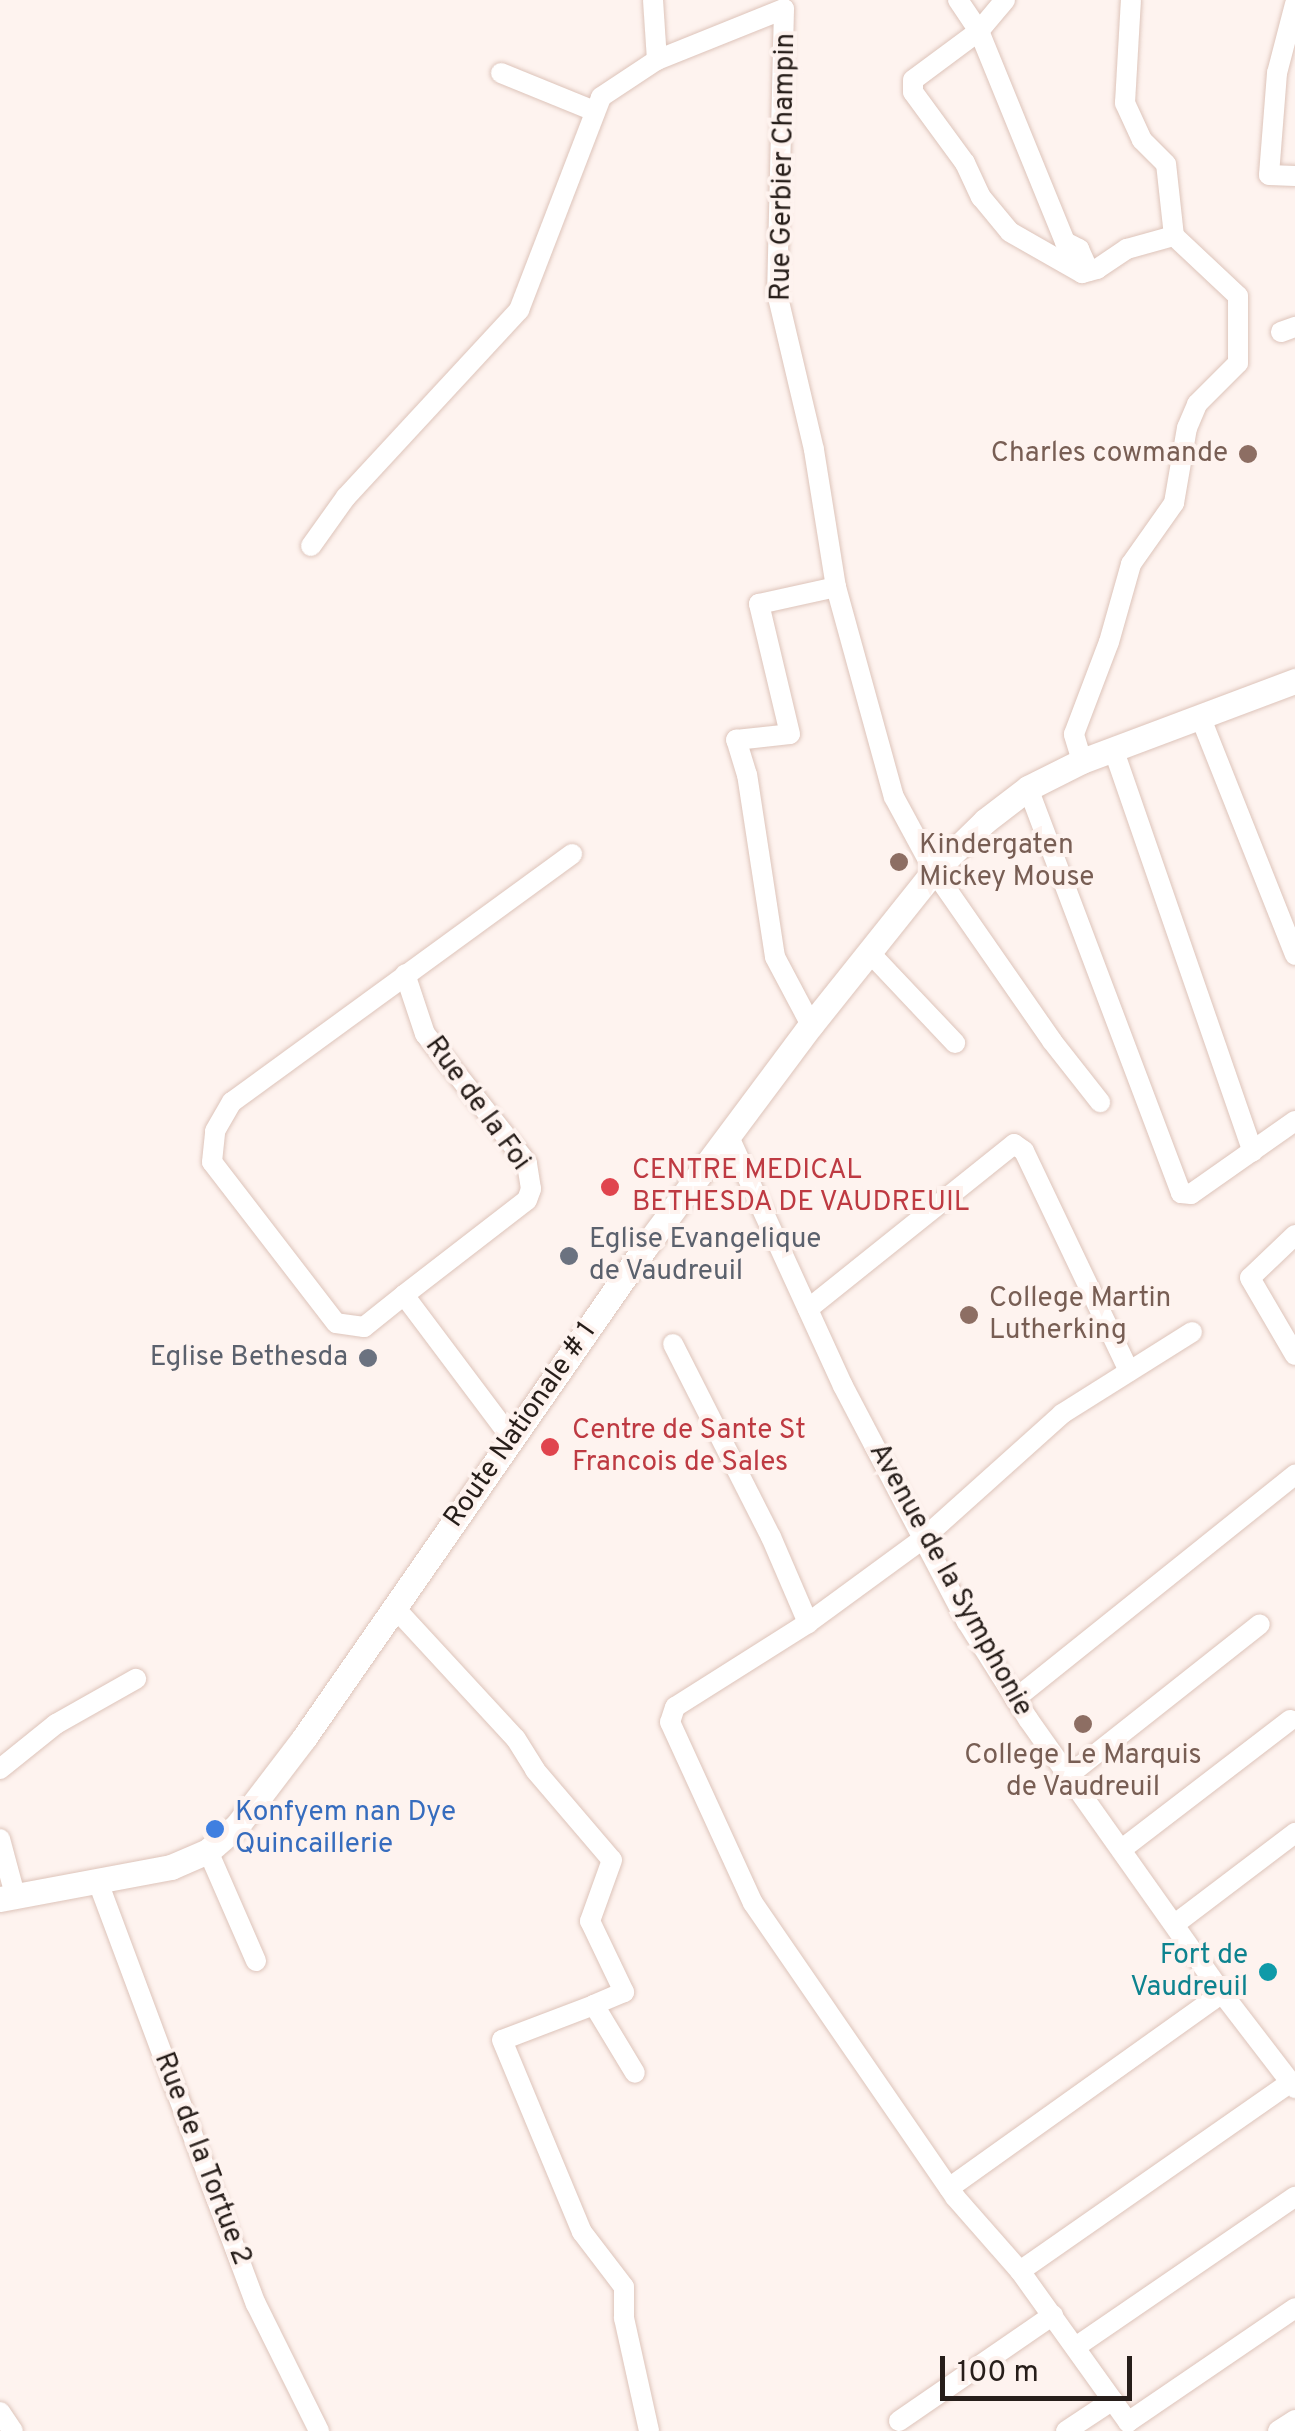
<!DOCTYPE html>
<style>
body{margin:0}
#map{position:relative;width:1295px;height:2431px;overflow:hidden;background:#fef3ef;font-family:Overpass,sans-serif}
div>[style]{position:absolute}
.roads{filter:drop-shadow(0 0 2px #ddc4ba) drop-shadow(0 0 2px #ddc4ba)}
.minor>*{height:20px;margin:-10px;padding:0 10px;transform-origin:10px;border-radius:10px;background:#fff}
.major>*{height:25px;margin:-12.5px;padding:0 12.5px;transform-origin:12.5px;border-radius:12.5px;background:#fff}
.dots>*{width:28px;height:28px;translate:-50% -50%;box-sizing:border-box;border:5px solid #fef3ef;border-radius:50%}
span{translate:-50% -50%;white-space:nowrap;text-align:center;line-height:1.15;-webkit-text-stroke:8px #fef3ef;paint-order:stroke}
.street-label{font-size:28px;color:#271e1a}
.education-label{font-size:28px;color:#785e54}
.right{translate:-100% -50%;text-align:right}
.left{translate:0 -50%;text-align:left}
.health-label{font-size:28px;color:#be3a42}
.worship-label{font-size:28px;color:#5b616d}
.shop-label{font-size:28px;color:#366cbe}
.culture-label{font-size:28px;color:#0d838f}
.scale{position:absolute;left:940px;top:2356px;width:192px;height:45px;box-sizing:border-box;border:5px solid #271e1a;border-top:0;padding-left:12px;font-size:30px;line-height:35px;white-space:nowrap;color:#271e1a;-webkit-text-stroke:8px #fef3ef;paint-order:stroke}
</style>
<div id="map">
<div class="roads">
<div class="minor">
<i style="left:653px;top:0;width:60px;rotate:86.2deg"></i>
<i style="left:958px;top:0;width:37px;rotate:56deg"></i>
<i style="left:979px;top:31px;width:228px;rotate:67.8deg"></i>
<i style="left:1065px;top:242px;width:16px;rotate:27deg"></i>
<i style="left:1079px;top:249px;width:24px;rotate:66deg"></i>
<i style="left:1005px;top:0;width:40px;rotate:130deg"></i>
<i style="left:979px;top:31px;width:82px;rotate:143.4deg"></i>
<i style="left:913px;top:80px;width:12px;rotate:90deg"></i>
<i style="left:913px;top:92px;width:88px;rotate:53.8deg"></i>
<i style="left:965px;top:163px;width:38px;rotate:65deg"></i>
<i style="left:981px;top:197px;width:45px;rotate:50.4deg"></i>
<i style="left:1010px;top:232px;width:83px;rotate:29.7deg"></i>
<i style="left:1082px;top:273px;width:16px;rotate:-15deg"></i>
<i style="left:1097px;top:269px;width:36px;rotate:-34deg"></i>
<i style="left:1127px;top:249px;width:49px;rotate:-15.5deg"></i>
<i style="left:1295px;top:4px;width:71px;rotate:104.6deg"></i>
<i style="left:1277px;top:73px;width:102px;rotate:94.5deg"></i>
<i style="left:1269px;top:175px;width:26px;rotate:2deg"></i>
<i style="left:501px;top:73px;width:100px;rotate:22.2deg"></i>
<i style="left:1281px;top:332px;width:15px;rotate:-20deg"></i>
<i style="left:311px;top:546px;width:60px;rotate:-54.5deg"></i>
<i style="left:346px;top:497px;width:255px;rotate:-47.2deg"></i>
<i style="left:519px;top:310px;width:228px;rotate:-68.9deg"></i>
<i style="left:601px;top:97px;width:67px;rotate:-33.5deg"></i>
<i style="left:657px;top:60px;width:137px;rotate:-21.9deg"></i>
<i style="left:784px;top:9px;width:284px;rotate:91.4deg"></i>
<i style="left:777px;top:293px;width:161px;rotate:76.7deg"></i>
<i style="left:814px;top:450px;width:139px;rotate:80.9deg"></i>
<i style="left:836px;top:587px;width:218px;rotate:74.6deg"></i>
<i style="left:894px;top:797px;width:84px;rotate:61.6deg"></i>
<i style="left:934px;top:871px;width:207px;rotate:55.2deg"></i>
<i style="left:1052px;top:1041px;width:78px;rotate:51.8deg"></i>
<i style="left:1200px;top:716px;width:257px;rotate:68.3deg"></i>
<i style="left:1114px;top:751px;width:424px;rotate:70.9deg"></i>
<i style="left:1082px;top:761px;width:28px;rotate:-107deg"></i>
<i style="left:1074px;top:734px;width:98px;rotate:-69.2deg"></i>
<i style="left:1109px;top:642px;width:81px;rotate:-74.2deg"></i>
<i style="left:1131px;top:564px;width:75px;rotate:-54.8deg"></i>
<i style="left:1174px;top:503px;width:76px;rotate:-80.2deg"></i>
<i style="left:1187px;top:428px;width:26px;rotate:-67deg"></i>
<i style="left:1197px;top:404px;width:58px;rotate:-45deg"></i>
<i style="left:1238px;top:363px;width:67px;rotate:-90deg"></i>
<i style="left:1238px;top:296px;width:88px;rotate:-136.8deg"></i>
<i style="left:1174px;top:236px;width:72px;rotate:-96.3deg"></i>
<i style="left:1166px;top:164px;width:34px;rotate:-135deg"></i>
<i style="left:1142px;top:140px;width:41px;rotate:-114.7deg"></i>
<i style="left:1125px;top:103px;width:103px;rotate:-86.7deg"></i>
<i style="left:1028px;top:788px;width:433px;rotate:69.3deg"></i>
<i style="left:1181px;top:1193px;width:10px;rotate:6deg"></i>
<i style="left:1191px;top:1194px;width:127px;rotate:-35.1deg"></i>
<i style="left:870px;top:953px;width:124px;rotate:46.6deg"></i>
<i style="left:811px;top:1025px;width:77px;rotate:-117.9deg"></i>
<i style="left:775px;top:957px;width:184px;rotate:-98.7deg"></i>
<i style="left:747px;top:775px;width:37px;rotate:-107deg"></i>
<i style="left:736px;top:740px;width:54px;rotate:-6.3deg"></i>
<i style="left:790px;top:734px;width:134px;rotate:-103.4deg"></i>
<i style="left:759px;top:604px;width:79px;rotate:-12.4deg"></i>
<i style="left:729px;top:1137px;width:274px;rotate:65.4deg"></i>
<i style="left:843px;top:1386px;width:267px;rotate:62.3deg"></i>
<i style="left:967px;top:1622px;width:115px;rotate:57.8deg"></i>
<i style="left:1028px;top:1719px;width:336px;rotate:54.7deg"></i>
<i style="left:1222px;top:1993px;width:120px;rotate:52.5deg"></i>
<i style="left:1295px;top:1235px;width:62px;rotate:136.3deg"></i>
<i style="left:1250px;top:1278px;width:89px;rotate:59.7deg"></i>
<i style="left:404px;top:1295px;width:155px;rotate:-37.7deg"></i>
<i style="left:527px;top:1200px;width:12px;rotate:-70deg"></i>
<i style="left:531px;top:1189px;width:26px;rotate:-99deg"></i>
<i style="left:527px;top:1163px;width:164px;rotate:-128.3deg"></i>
<i style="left:425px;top:1034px;width:63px;rotate:-108.4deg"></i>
<i style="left:808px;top:1309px;width:264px;rotate:-38.7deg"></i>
<i style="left:1014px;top:1144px;width:12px;rotate:35deg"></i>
<i style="left:1024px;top:1151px;width:244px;rotate:64.5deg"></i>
<i style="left:1192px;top:1332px;width:154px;rotate:147.8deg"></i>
<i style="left:1062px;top:1414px;width:186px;rotate:138.1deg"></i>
<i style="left:924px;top:1538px;width:144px;rotate:143.8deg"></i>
<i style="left:808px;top:1623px;width:157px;rotate:147.7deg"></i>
<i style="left:675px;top:1707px;width:16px;rotate:108deg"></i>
<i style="left:670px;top:1722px;width:199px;rotate:65.4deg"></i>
<i style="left:753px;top:1903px;width:357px;rotate:55.5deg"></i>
<i style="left:955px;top:2197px;width:98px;rotate:48.7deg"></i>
<i style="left:1020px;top:2271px;width:186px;rotate:54.4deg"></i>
<i style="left:1128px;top:2422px;width:202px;rotate:-34.3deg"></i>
<i style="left:673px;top:1344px;width:216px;rotate:63.1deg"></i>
<i style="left:771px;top:1537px;width:94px;rotate:66.7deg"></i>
<i style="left:512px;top:1439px;width:180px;rotate:-126.9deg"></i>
<i style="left:404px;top:1295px;width:51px;rotate:141.3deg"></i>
<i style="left:364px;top:1327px;width:28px;rotate:-172deg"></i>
<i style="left:336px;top:1323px;width:203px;rotate:-127.6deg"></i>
<i style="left:212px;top:1162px;width:31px;rotate:-84deg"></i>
<i style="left:215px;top:1131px;width:34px;rotate:-60deg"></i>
<i style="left:232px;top:1102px;width:421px;rotate:-36.1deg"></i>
<i style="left:395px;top:1608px;width:178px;rotate:47.3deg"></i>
<i style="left:516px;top:1739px;width:36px;rotate:58deg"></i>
<i style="left:535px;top:1770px;width:118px;rotate:49.5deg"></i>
<i style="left:612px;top:1860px;width:65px;rotate:109.8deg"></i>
<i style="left:590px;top:1921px;width:79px;rotate:64.4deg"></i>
<i style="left:624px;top:1992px;width:33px;rotate:157deg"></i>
<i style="left:594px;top:2005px;width:79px;rotate:58.9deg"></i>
<i style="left:1015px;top:1699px;width:359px;rotate:-38.7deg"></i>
<i style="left:0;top:1769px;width:72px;rotate:-38.8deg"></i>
<i style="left:56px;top:1724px;width:92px;rotate:-29.4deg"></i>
<i style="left:1069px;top:1775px;width:243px;rotate:-38.3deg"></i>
<i style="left:0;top:1839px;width:58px;rotate:75deg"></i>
<i style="left:1122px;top:1849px;width:212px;rotate:-37.5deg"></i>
<i style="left:208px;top:1851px;width:120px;rotate:66.4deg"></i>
<i style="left:98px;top:1882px;width:451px;rotate:69.5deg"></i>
<i style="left:256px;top:2304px;width:142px;rotate:63.6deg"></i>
<i style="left:1175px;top:1924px;width:151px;rotate:-37.2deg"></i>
<i style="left:594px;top:2005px;width:98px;rotate:159.2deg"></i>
<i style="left:502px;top:2040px;width:208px;rotate:67.4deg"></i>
<i style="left:582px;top:2232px;width:69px;rotate:52.6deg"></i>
<i style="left:624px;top:2287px;width:31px;rotate:90deg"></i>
<i style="left:624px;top:2318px;width:116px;rotate:77.5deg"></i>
<i style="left:949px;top:2188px;width:335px;rotate:-35.5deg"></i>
<i style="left:1020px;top:2271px;width:330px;rotate:-34.9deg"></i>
<i style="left:1077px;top:2346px;width:264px;rotate:-34.4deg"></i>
<i style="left:0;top:2412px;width:23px;rotate:56deg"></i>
<i style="left:899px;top:2421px;width:187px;rotate:-34.5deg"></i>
<i style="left:1066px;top:2431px;width:56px;rotate:-33.4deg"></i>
<i style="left:1278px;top:2431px;width:20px;rotate:-33deg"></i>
</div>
<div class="major">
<i style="left:0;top:1899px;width:174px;rotate:-10.6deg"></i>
<i style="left:171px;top:1867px;width:40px;rotate:-23.4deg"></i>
<i style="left:208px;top:1851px;width:38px;rotate:-41deg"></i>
<i style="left:237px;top:1826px;width:111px;rotate:-52.7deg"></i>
<i style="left:304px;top:1738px;width:599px;rotate:-55.2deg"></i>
<i style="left:646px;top:1246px;width:276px;rotate:-53.3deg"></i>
<i style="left:811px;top:1025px;width:197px;rotate:-51.4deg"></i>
<i style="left:934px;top:871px;width:71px;rotate:-44.4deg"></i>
<i style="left:985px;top:821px;width:54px;rotate:-37.5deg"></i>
<i style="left:1028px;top:788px;width:60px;rotate:-26.6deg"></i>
<i style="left:1082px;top:761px;width:228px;rotate:-20.6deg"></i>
</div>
</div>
<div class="dots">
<i style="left:1248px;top:454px;background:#8d6e63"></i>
<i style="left:899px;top:862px;background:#8d6e63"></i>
<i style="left:610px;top:1187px;background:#e0444e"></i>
<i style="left:569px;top:1256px;background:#6b7280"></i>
<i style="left:969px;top:1315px;background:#8d6e63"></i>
<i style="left:368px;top:1358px;background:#6b7280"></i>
<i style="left:550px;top:1447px;background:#e0444e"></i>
<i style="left:1083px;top:1724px;background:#8d6e63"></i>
<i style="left:215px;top:1829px;background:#3f7fe0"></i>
<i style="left:1268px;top:1972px;background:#0f9aa8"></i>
</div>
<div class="street-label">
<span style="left:784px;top:167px;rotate:-89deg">Rue Gerbier Champin</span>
<span style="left:477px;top:1104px;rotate:54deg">Rue de la Foi</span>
<span style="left:521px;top:1425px;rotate:-55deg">Route Nationale # 1</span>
<span style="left:950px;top:1580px;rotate:61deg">Avenue de la Symphonie</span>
<span style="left:202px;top:2159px;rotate:69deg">Rue de la Tortue 2</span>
</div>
<div class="education-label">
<span class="right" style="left:1228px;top:454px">Charles cowmande</span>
<span class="left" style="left:919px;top:862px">Kindergaten<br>Mickey Mouse</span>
<span class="left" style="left:989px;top:1315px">College Martin<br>Lutherking</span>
<span style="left:1083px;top:1772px">College Le Marquis<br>de Vaudreuil</span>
</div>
<div class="health-label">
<span class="left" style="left:632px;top:1187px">CENTRE MEDICAL<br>BETHESDA DE VAUDREUIL</span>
<span class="left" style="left:572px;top:1447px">Centre de Sante St<br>Francois de Sales</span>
</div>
<div class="worship-label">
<span class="left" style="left:589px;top:1256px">Eglise Evangelique<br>de Vaudreuil</span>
<span class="right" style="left:348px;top:1358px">Eglise Bethesda</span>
</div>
<div class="shop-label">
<span class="left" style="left:235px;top:1829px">Konfyem nan Dye<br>Quincaillerie</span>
</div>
<div class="culture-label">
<span class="right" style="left:1248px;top:1972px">Fort de<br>Vaudreuil</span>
</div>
<div class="scale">100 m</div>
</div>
